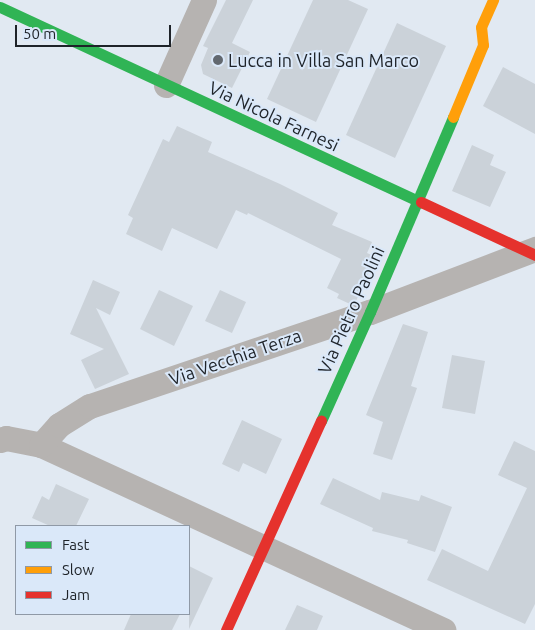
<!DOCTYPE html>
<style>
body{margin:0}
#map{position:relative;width:535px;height:630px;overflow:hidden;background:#e1e9f2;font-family:Ubuntu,sans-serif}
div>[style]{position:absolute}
.building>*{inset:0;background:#cbd2d9}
.street>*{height:25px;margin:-12.5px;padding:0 12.5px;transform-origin:12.5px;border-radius:12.5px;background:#b6b3b1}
.fast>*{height:11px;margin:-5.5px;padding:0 5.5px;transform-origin:5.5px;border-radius:5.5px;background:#30b455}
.slow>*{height:11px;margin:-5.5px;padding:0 5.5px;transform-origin:5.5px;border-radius:5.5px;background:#ff9f0a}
.jam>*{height:11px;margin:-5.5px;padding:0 5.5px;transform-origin:5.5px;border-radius:5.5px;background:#e5322d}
.dots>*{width:14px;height:14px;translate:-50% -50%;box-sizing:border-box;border:2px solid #dae8f9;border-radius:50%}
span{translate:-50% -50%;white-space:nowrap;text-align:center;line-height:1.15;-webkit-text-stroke:4px #dae8f9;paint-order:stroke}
.poi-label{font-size:18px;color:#1e2329}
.left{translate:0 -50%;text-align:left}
.street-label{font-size:18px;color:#1e2329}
.legend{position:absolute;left:15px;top:525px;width:175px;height:90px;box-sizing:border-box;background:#dae8f9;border:1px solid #8f99a6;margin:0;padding:6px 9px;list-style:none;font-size:15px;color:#1e2329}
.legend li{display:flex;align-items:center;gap:10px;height:25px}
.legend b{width:25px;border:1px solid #8f99a6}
.scale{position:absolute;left:15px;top:25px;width:156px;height:22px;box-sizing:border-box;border:2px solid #1e2329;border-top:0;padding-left:6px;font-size:15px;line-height:18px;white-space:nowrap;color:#1e2329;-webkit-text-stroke:4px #dae8f9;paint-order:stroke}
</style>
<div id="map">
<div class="building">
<i style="clip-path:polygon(226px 0,253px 0,232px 43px,250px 52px,232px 88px,203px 74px,201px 65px,208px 48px,203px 46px)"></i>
<i style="clip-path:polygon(313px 0,348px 0,368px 9px,316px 122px,267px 99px)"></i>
<i style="clip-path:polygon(397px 23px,446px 46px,395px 158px,346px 135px)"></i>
<i style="clip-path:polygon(503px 67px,535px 84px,535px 134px,483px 106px)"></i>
<i style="clip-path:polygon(177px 126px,212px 142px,208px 152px,280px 184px,338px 213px,332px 225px,372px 242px,367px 253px,376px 257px,356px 301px,350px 304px,337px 298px,339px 294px,327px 288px,341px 259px,248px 213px,247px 215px,236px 210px,217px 249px,172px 228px,162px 251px,126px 234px,133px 218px,128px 215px,163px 139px,169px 142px)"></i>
<i style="clip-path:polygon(472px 145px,494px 155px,490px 165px,506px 172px,490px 207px,452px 191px)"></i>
<i style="clip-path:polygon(93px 280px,120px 292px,110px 315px,96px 308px,129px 374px,95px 389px,81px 360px,104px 349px,70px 334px)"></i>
<i style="clip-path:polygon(159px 290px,193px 306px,174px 346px,140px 329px)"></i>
<i style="clip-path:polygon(220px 290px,246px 302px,232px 333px,205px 321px)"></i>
<i style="clip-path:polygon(403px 324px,428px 332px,411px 386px,417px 388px,392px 460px,373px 454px,383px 422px,366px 415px)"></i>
<i style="clip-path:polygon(452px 355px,485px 361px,475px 414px,442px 408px)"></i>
<i style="clip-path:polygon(242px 420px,282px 439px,266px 474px,243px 463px,239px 472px,222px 464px)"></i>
<i style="clip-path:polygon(514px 441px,535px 451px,535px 604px,525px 624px,427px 580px,442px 549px,488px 571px,527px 488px,498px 475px)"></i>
<i style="clip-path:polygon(333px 478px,380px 500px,382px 492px,419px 501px,421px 495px,452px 507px,435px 552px,407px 543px,408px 540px,372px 531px,373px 528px,320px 504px)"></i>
<i style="clip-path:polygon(56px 484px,89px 499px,76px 526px,50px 526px,32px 518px,42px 496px,49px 500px)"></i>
<i style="clip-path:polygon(189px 566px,213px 578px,189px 629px)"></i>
<i style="clip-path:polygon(297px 605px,323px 616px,317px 630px,285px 630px)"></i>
<i style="clip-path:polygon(131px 614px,180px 614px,172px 630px,124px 630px)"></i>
</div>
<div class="street">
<i style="left:166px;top:85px;width:93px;rotate:-65.9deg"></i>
<i style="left:0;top:440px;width:6px;rotate:-18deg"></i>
<i style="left:6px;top:438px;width:36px;rotate:11deg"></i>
<i style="left:41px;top:445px;width:443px;rotate:24.7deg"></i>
<i style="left:41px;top:445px;width:27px;rotate:-48deg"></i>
<i style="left:59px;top:425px;width:36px;rotate:-32deg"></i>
<i style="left:90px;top:406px;width:295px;rotate:-18.6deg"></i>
<i style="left:370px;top:312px;width:177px;rotate:-20.9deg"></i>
</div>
<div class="fast">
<i style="left:0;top:7px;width:464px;rotate:24.9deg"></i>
<i style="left:321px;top:421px;width:120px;rotate:-65.8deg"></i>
<i style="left:370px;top:312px;width:212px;rotate:-66.9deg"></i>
</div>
<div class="slow">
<i style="left:453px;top:117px;width:78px;rotate:-67.4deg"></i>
<i style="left:483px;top:45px;width:18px;rotate:-96deg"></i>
<i style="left:481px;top:27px;width:30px;rotate:-66deg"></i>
</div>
<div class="jam">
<i style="left:421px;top:202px;width:126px;rotate:24.9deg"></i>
<i style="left:226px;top:630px;width:230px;rotate:-65.6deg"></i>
</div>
<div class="dots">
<i style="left:218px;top:60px;background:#62686f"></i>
</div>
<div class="poi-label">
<span class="left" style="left:228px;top:60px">Lucca in Villa San Marco</span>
</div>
<div class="street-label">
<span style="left:274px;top:116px;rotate:25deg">Via Nicola Farnesi</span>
<span style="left:351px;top:310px;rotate:-66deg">Via Pietro Paolini</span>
<span style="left:235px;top:357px;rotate:-19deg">Via Vecchia Terza</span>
</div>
<ul class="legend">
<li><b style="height:6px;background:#30b455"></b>Fast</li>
<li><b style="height:6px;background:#ff9f0a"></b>Slow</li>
<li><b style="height:6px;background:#e5322d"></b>Jam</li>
</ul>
<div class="scale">50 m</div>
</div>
